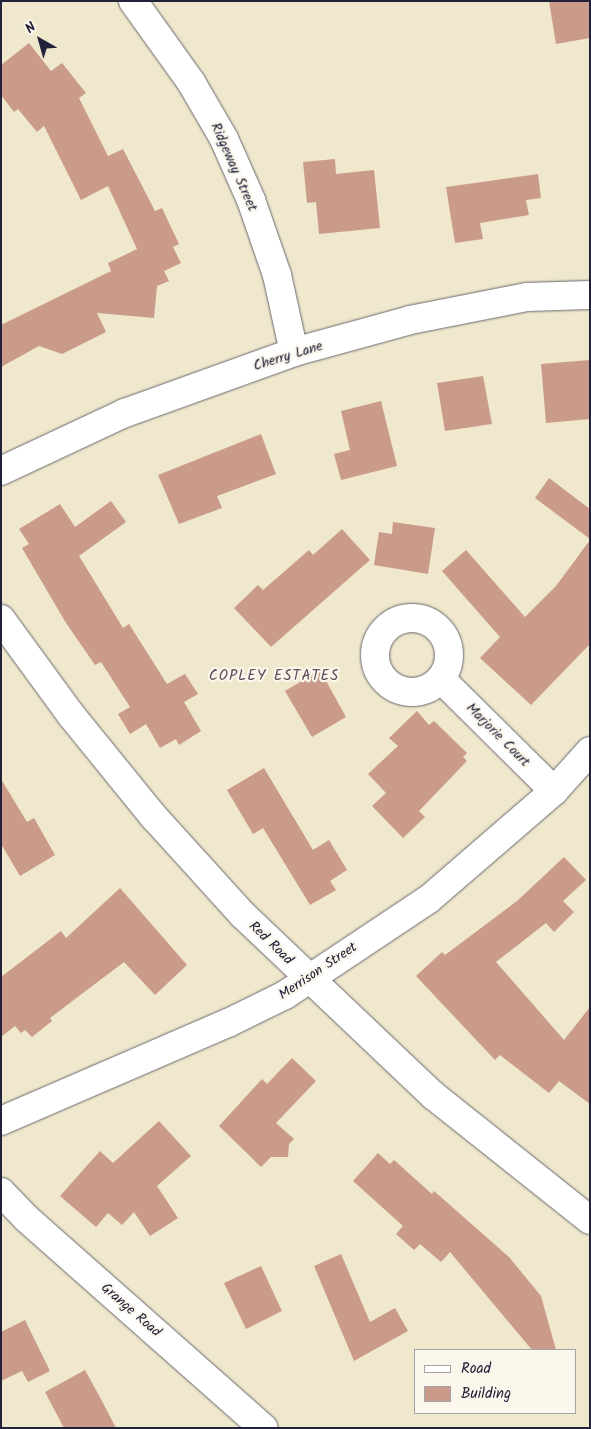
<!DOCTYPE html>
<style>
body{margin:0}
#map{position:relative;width:591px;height:1429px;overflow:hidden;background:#efe8cd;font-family:Kalam,sans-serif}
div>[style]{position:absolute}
.building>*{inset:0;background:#ca9b8b}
.roads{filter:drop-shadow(0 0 1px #6a676e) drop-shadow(0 0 1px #6a676e)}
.minor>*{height:28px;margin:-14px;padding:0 14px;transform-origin:14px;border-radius:14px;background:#fff}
.minor>.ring{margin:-14px;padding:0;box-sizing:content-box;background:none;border:28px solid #fff;border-radius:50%}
span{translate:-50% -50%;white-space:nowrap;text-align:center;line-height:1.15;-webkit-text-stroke:4.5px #fbf7ec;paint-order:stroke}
.street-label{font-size:14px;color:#22223b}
.neighbourhood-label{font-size:15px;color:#5d4c57;letter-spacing:1px}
.frame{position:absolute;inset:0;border:2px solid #22223b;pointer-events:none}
.legend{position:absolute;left:414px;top:1349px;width:162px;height:65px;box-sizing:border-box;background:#fbf7ec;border:1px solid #a4a2a5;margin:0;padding:6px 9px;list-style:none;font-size:15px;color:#22223b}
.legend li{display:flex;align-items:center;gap:10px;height:25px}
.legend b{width:25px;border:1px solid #a4a2a5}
.north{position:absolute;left:15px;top:15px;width:50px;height:50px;-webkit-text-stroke:4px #fbf7ec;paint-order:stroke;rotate:322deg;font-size:14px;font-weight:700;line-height:20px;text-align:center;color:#22223b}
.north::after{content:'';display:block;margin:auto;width:18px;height:22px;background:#22223b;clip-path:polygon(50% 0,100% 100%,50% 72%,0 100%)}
</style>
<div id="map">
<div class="building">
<i style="clip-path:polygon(549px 1px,590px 1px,590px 38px,556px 44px)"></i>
<i style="clip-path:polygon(29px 43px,51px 71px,62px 63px,86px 93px,79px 98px,108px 156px,123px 149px,155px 211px,162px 208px,179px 244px,173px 247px,181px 263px,164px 271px,169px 281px,157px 286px,154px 318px,97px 313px,106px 332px,62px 354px,39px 346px,1px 367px,1px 325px,111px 271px,108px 263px,137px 249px,108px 186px,81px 200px,44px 126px,37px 132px,18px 109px,14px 112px,1px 95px,1px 65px)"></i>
<i style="clip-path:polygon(335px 159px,336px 174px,374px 170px,380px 228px,319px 234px,316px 202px,307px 203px,303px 162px)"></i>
<i style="clip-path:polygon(538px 174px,541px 198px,526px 200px,529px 215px,480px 223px,483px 239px,455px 243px,446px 187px)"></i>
<i style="clip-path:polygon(590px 360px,590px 419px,546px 423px,541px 364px)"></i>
<i style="clip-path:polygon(483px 376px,492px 424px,445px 431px,437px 383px)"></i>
<i style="clip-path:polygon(381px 401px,397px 466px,341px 480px,334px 454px,350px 450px,341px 411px)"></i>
<i style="clip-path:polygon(261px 434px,276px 474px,217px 496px,222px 508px,179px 524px,158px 475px)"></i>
<i style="clip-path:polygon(549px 478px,590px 509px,590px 539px,535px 498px)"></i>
<i style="clip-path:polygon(111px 501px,126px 522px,79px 556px,123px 628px,129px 624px,167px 684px,185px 674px,198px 694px,184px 702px,201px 731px,179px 745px,176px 739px,160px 748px,146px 724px,130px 734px,118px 714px,130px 707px,101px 662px,95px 665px,66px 623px,22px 548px,29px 544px,19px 529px,60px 504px,75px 527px)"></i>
<i style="clip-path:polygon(393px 522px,435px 528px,428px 574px,374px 565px,379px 532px,392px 534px)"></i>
<i style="clip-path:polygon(342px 529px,370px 560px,271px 647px,234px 608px,258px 585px,263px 590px,309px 550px,313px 555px)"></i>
<i style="clip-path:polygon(590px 540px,590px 644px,531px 705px,480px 658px,500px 637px,442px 571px,466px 550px,525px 617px,556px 586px)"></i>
<i style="clip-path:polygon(320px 670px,346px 717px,312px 737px,285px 691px)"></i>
<i style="clip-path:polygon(417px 711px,429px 725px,434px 721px,467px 753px,463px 757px,467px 761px,419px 811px,425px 817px,403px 838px,372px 806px,386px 793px,368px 774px,398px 746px,389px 738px)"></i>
<i style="clip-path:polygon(264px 768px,313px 850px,329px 840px,347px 870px,330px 881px,336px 890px,310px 905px,263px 828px,253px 834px,227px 790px)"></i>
<i style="clip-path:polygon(1px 779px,27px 822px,34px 818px,55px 855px,20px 876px,1px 844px)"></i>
<i style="clip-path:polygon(564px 857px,586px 880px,563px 901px,574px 912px,554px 932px,546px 923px,496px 962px,564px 1040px,590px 1007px,590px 1104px,559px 1081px,549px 1093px,500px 1055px,495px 1060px,416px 976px,442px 952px,445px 955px,517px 901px)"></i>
<i style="clip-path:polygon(120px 888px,187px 965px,155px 995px,124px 962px,50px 1018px,52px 1021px,32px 1037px,25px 1030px,21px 1033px,15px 1026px,1px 1037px,1px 977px,61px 931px,66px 938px)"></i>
<i style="clip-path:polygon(292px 1058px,316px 1081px,276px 1123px,294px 1139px,289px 1144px,288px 1157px,271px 1157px,261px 1167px,219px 1126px,262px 1079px,267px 1084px)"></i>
<i style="clip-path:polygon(159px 1121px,191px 1156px,157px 1186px,178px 1218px,150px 1236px,134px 1212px,122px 1225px,108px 1213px,96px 1227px,60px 1196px,100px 1151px,113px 1163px)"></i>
<i style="clip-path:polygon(378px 1153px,390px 1164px,394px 1160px,432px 1194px,434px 1191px,509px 1257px,541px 1296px,556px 1350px,532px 1350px,450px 1252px,441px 1262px,420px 1244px,414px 1250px,396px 1234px,403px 1226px,353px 1181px)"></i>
<i style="clip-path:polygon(341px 1254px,370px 1322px,395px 1308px,408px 1331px,354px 1361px,314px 1266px)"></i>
<i style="clip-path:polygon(261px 1266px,282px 1311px,246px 1329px,224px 1283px)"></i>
<i style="clip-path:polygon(25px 1320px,50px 1371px,28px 1382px,22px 1371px,1px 1381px,1px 1332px)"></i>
<i style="clip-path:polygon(85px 1370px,102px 1401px,116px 1428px,64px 1428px,45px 1392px)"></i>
</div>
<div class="roads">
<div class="minor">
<i style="left:133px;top:1px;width:100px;rotate:54.4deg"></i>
<i style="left:191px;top:82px;width:66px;rotate:59.9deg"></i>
<i style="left:224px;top:139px;width:67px;rotate:66.1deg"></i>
<i style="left:251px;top:200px;width:79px;rotate:70.9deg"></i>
<i style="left:277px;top:275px;width:79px;rotate:77.6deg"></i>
<i style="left:1px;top:471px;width:137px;rotate:-25.1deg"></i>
<i style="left:125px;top:413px;width:180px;rotate:-19.8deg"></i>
<i style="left:294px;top:352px;width:120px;rotate:-15.4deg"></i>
<i style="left:410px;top:320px;width:119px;rotate:-11.1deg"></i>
<i style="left:527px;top:297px;width:63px;rotate:-1.8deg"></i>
<i class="ring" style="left:375px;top:618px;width:46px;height:46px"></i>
<i style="left:1px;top:619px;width:119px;rotate:53.9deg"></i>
<i style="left:71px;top:715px;width:132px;rotate:50.9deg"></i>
<i style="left:154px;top:817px;width:132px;rotate:47.8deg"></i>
<i style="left:243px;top:915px;width:263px;rotate:43.5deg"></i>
<i style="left:434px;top:1096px;width:199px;rotate:38.5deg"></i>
<i style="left:441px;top:679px;width:159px;rotate:44.7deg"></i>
<i style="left:1px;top:1121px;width:247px;rotate:-23.4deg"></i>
<i style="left:228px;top:1023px;width:64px;rotate:-26.2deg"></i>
<i style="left:285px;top:995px;width:173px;rotate:-33.7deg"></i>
<i style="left:429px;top:899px;width:165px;rotate:-40.8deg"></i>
<i style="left:554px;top:791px;width:54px;rotate:-48deg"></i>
<i style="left:1px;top:1192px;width:36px;rotate:46deg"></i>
<i style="left:26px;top:1218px;width:317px;rotate:41.5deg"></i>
</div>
</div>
<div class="street-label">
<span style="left:234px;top:167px;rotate:66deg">Ridgeway Street</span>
<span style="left:288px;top:356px;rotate:-17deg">Cherry Lane</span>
<span style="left:498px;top:735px;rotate:45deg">Marjorie Court</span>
<span style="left:271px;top:943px;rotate:44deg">Red Road</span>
<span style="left:318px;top:971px;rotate:-34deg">Merrison Street</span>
<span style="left:131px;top:1310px;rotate:41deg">Grange Road</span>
</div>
<div class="neighbourhood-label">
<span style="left:274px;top:677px">COPLEY ESTATES</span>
</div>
<div class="frame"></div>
<ul class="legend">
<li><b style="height:6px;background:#fff"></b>Road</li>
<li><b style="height:14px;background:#ca9b8b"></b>Building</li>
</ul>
<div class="north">N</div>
</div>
